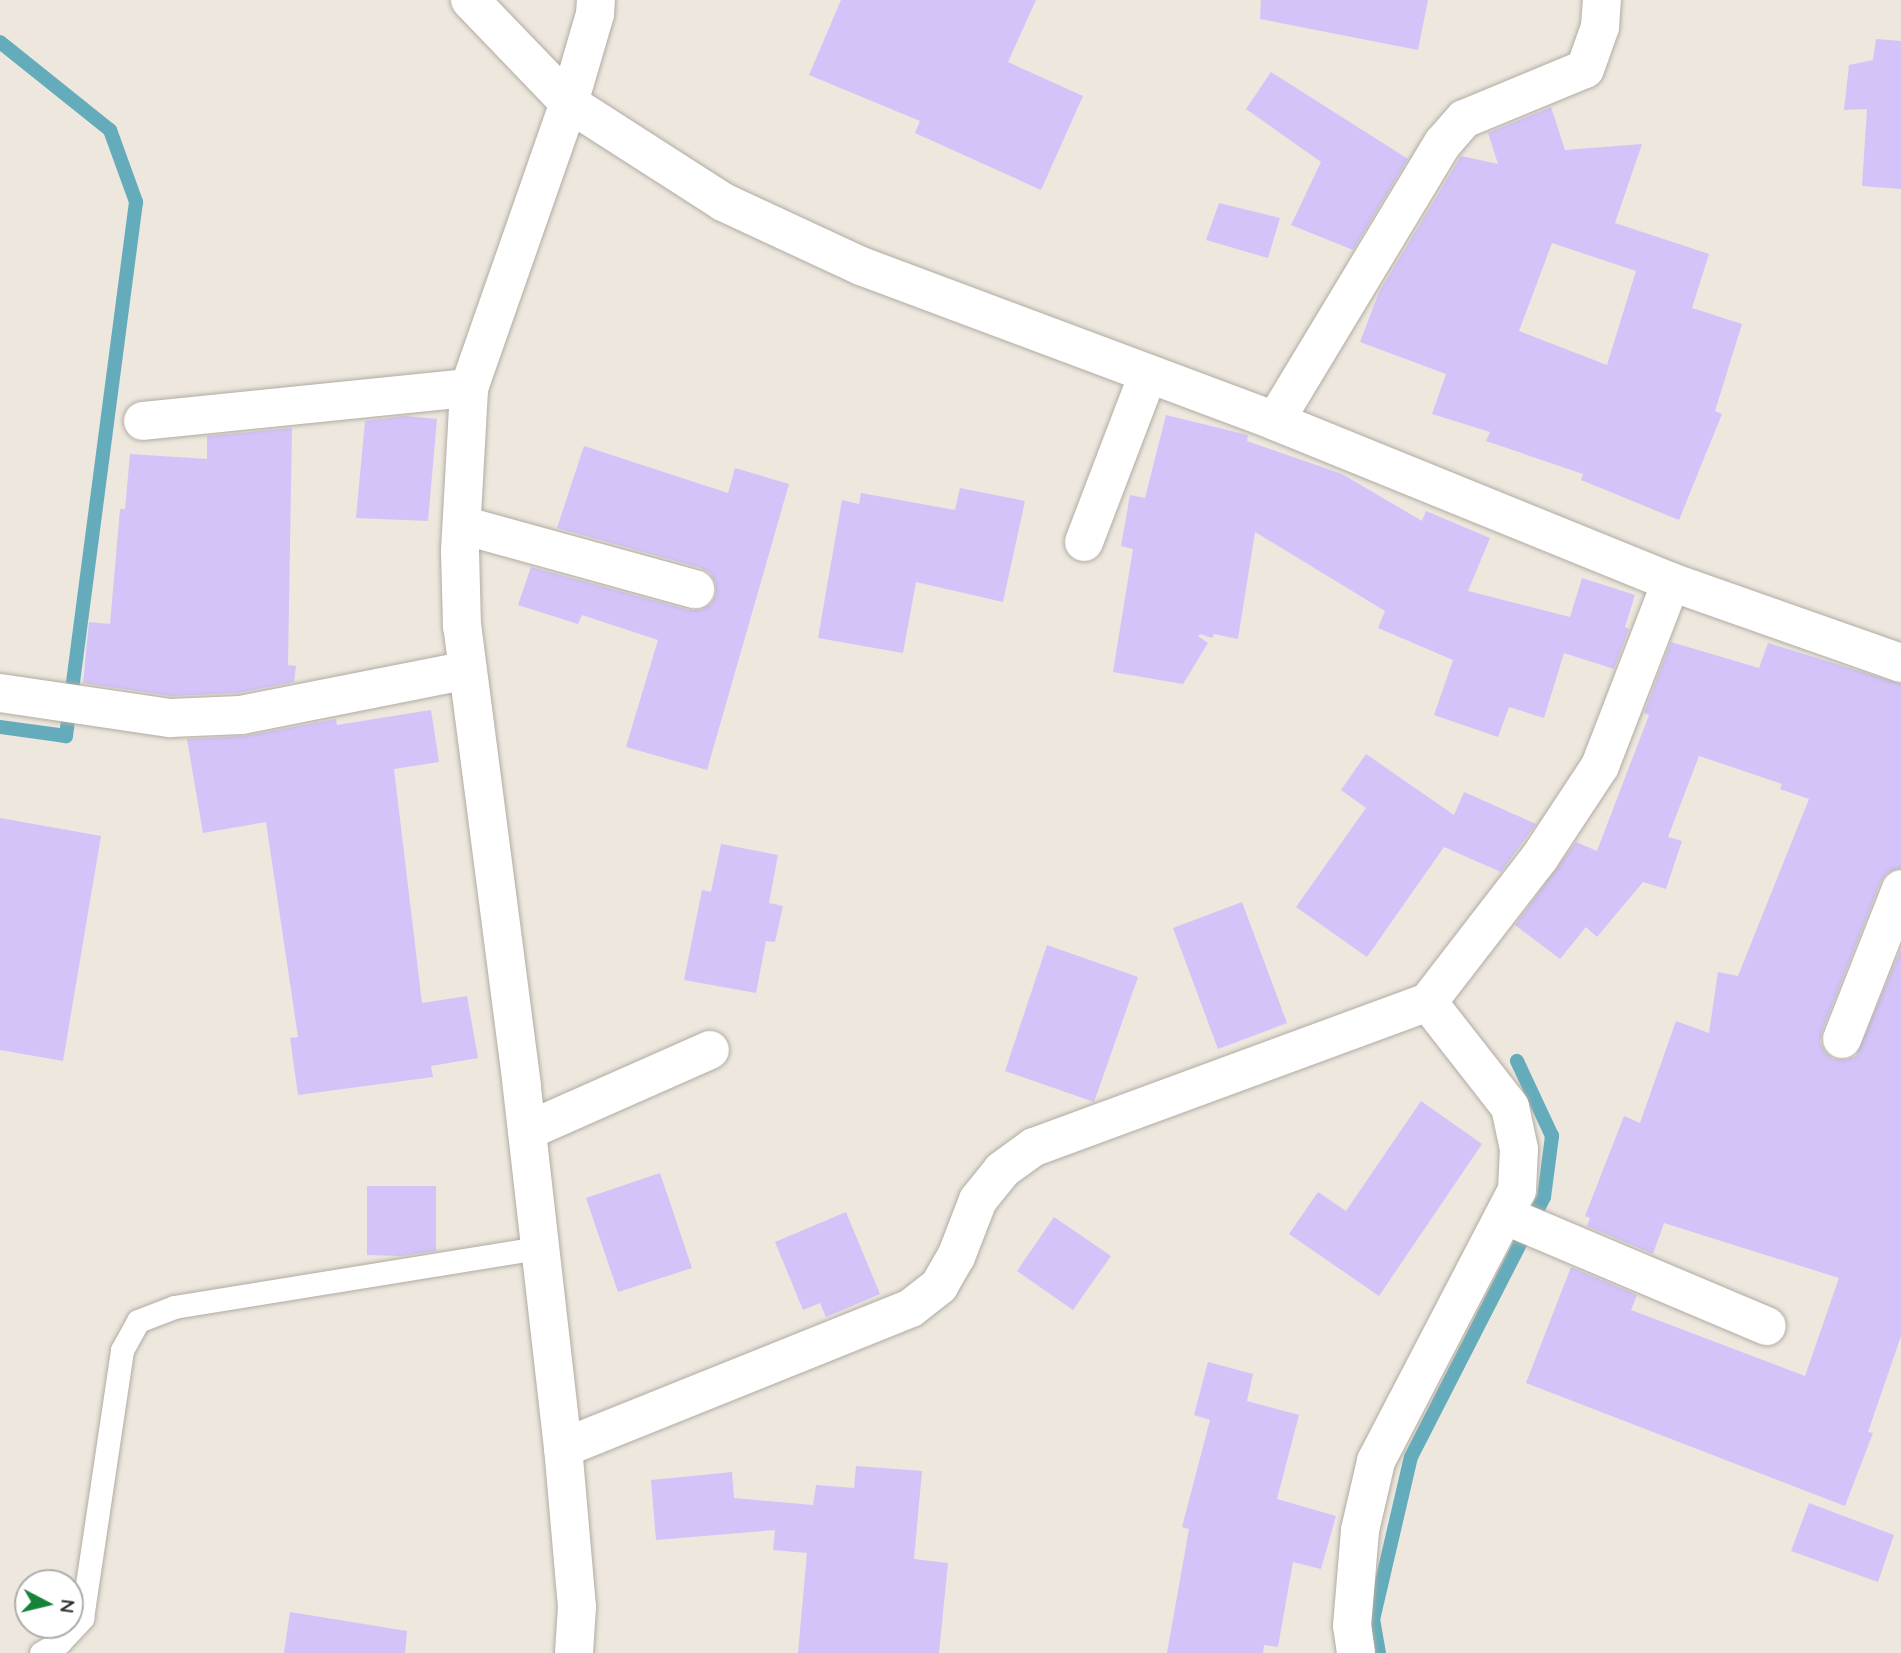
<!DOCTYPE html>
<style>
body{margin:0}
#map{position:relative;width:1901px;height:1653px;overflow:hidden;background:#ede7de;font-family:Quicksand,sans-serif}
div>[style]{position:absolute}
.stream>*{height:14px;margin:-7px;padding:0 7px;transform-origin:7px;border-radius:7px;background:#64acbc}
.building>*{inset:0;background:#d4c3f9}
.roads{filter:drop-shadow(0 0 2px #b1aba2) drop-shadow(0 0 2px #b1aba2)}
.lane>*{height:23px;margin:-11.5px;padding:0 11.5px;transform-origin:11.5px;border-radius:11.5px;background:#fff}
.street>*{height:38px;margin:-19px;padding:0 19px;transform-origin:19px;border-radius:19px;background:#fff}
span{translate:-50% -50%;white-space:nowrap;text-align:center;line-height:1.15;-webkit-text-stroke:7px #fff;paint-order:stroke}
.north{position:absolute;left:14px;top:1569px;width:70px;height:70px;box-sizing:border-box;background:#fff;border:2px solid #adadab;border-radius:50%;rotate:97deg;font-size:19px;font-weight:700;line-height:28px;text-align:center;color:#33312d}
.north::after{content:'';display:block;margin:auto;width:24px;height:32px;background:#178339;clip-path:polygon(50% 0,100% 100%,50% 72%,0 100%)}
</style>
<div id="map">
<div class="stream">
<i style="left:0;top:42px;width:141px;rotate:38.7deg"></i>
<i style="left:110px;top:130px;width:77px;rotate:70.1deg"></i>
<i style="left:136px;top:202px;width:539px;rotate:97.47deg"></i>
<i style="left:66px;top:736px;width:67px;rotate:-172.2deg"></i>
<i style="left:1379px;top:1653px;width:34px;rotate:-100deg"></i>
<i style="left:1373px;top:1620px;width:167px;rotate:-76.9deg"></i>
<i style="left:1411px;top:1457px;width:292px;rotate:-62.9deg"></i>
<i style="left:1544px;top:1197px;width:62px;rotate:-82.5deg"></i>
<i style="left:1552px;top:1136px;width:83px;rotate:-115deg"></i>
</div>
<div class="building">
<i style="clip-path:polygon(841px 0,1036px 0,1008px 62px,1083px 96px,1041px 190px,915px 133px,920px 121px,809px 75px)"></i>
<i style="clip-path:polygon(1261px 0,1428px 0,1418px 50px,1260px 19px)"></i>
<i style="clip-path:polygon(1876px 39px,1901px 41px,1901px 189px,1862px 186px,1867px 109px,1844px 110px,1849px 65px,1873px 60px)"></i>
<i style="clip-path:polygon(1271px 72px,1408px 159px,1353px 250px,1291px 225px,1321px 162px,1246px 109px)"></i>
<i style="clip-path:polygon(evenodd,1551px 107px,1565px 150px,1642px 144px,1615px 223px,1709px 254px,1692px 308px,1742px 324px,1715px 411px,1722px 414px,1679px 520px,1581px 480px,1583px 474px,1486px 441px,1490px 432px,1432px 414px,1446px 374px,1360px 342px,1379px 292px,1461px 156px,1498px 164px,1488px 133px,1551px 107px,1552px 243px,1636px 271px,1607px 365px,1519px 331px,1552px 243px)"></i>
<i style="clip-path:polygon(1219px 203px,1280px 218px,1268px 258px,1206px 240px)"></i>
<i style="clip-path:polygon(1166px 415px,1248px 435px,1247px 441px,1342px 474px,1422px 521px,1426px 511px,1490px 538px,1468px 591px,1570px 617px,1582px 578px,1635px 595px,1625px 627px,1629px 629px,1614px 669px,1564px 653px,1544px 718px,1509px 707px,1498px 737px,1434px 715px,1453px 660px,1378px 628px,1385px 611px,1255px 532px,1238px 639px,1214px 634px,1212px 638px,1200px 634px,1198px 636px,1208px 643px,1183px 684px,1113px 672px,1133px 549px,1121px 546px,1130px 495px,1145px 498px)"></i>
<i style="clip-path:polygon(405px 416px,437px 419px,428px 521px,356px 518px,365px 421px)"></i>
<i style="clip-path:polygon(292px 428px,288px 665px,296px 666px,294px 682px,238px 693px,171px 696px,83px 683px,89px 622px,110px 624px,120px 509px,125px 509px,130px 454px,207px 459px,207px 436px)"></i>
<i style="clip-path:polygon(584px 446px,728px 493px,735px 468px,789px 484px,707px 770px,626px 747px,658px 640px,582px 615px,578px 624px,518px 605px,531px 567px,689px 610px,701px 610px,711px 604px,716px 595px,716px 583px,710px 573px,701px 568px,557px 528px)"></i>
<i style="clip-path:polygon(960px 488px,1025px 501px,1003px 602px,916px 582px,903px 653px,818px 638px,842px 500px,859px 504px,861px 493px,955px 510px)"></i>
<i style="clip-path:polygon(1671px 642px,1759px 668px,1768px 643px,1901px 684px,1901px 868px,1888px 872px,1881px 881px,1822px 1031px,1820px 1042px,1825px 1052px,1833px 1059px,1846px 1060px,1856px 1056px,1901px 949px,1901px 1336px,1868px 1432px,1873px 1433px,1845px 1506px,1526px 1383px,1571px 1267px,1637px 1295px,1631px 1310px,1805px 1376px,1839px 1278px,1664px 1223px,1653px 1254px,1587px 1226px,1590px 1218px,1585px 1216px,1624px 1116px,1640px 1123px,1676px 1021px,1709px 1033px,1718px 972px,1738px 976px,1809px 799px,1780px 789px,1782px 784px,1699px 756px,1668px 837px,1682px 841px,1666px 889px,1643px 882px,1597px 937px,1586px 927px,1560px 959px,1515px 925px,1576px 842px,1597px 851px,1649px 715px,1644px 713px)"></i>
<i style="clip-path:polygon(431px 710px,439px 762px,394px 769px,422px 1003px,467px 996px,478px 1058px,431px 1066px,433px 1077px,298px 1095px,290px 1038px,298px 1037px,266px 822px,203px 833px,187px 739px,245px 736px,336px 719px,337px 725px)"></i>
<i style="clip-path:polygon(1366px 754px,1454px 815px,1464px 792px,1536px 824px,1501px 872px,1444px 847px,1367px 957px,1296px 907px,1366px 808px,1341px 790px)"></i>
<i style="clip-path:polygon(0 818px,101px 836px,63px 1061px,0 1050px)"></i>
<i style="clip-path:polygon(721px 844px,778px 855px,769px 903px,783px 906px,775px 942px,766px 941px,756px 993px,684px 980px,702px 890px,711px 892px)"></i>
<i style="clip-path:polygon(1242px 902px,1287px 1023px,1218px 1049px,1173px 928px)"></i>
<i style="clip-path:polygon(1047px 945px,1138px 977px,1094px 1102px,1005px 1071px)"></i>
<i style="clip-path:polygon(1421px 1101px,1482px 1144px,1379px 1296px,1289px 1234px,1318px 1192px,1346px 1211px)"></i>
<i style="clip-path:polygon(660px 1173px,692px 1268px,618px 1292px,586px 1198px)"></i>
<i style="clip-path:polygon(367px 1186px,436px 1186px,436px 1251px,401px 1256px,367px 1255px)"></i>
<i style="clip-path:polygon(846px 1212px,880px 1294px,826px 1317px,820px 1303px,803px 1310px,775px 1242px)"></i>
<i style="clip-path:polygon(1054px 1217px,1111px 1256px,1073px 1310px,1017px 1271px)"></i>
<i style="clip-path:polygon(1208px 1362px,1253px 1374px,1247px 1401px,1299px 1415px,1277px 1499px,1336px 1516px,1321px 1569px,1293px 1562px,1278px 1647px,1264px 1645px,1263px 1653px,1167px 1653px,1189px 1529px,1182px 1527px,1210px 1420px,1194px 1415px)"></i>
<i style="clip-path:polygon(856px 1466px,922px 1471px,914px 1559px,948px 1563px,939px 1653px,798px 1653px,807px 1553px,773px 1550px,775px 1530px,656px 1540px,651px 1480px,732px 1472px,734px 1498px,813px 1505px,816px 1485px,854px 1488px)"></i>
<i style="clip-path:polygon(1809px 1503px,1894px 1535px,1878px 1582px,1791px 1551px)"></i>
<i style="clip-path:polygon(290px 1612px,407px 1631px,405px 1653px,284px 1653px)"></i>
</div>
<div class="roads">
<div class="lane">
<i style="left:41px;top:1653px;width:22px;rotate:-30deg"></i>
<i style="left:60px;top:1642px;width:33px;rotate:-47deg"></i>
<i style="left:82px;top:1618px;width:271px;rotate:-81.5deg"></i>
<i style="left:122px;top:1350px;width:33px;rotate:-61deg"></i>
<i style="left:138px;top:1321px;width:39px;rotate:-21deg"></i>
<i style="left:174px;top:1307px;width:371px;rotate:-9.2deg"></i>
</div>
<div class="street">
<i style="left:470px;top:0;width:143px;rotate:46.1deg"></i>
<i style="left:569px;top:103px;width:183px;rotate:32.7deg"></i>
<i style="left:723px;top:202px;width:152px;rotate:24.9deg"></i>
<i style="left:861px;top:266px;width:442px;rotate:20.5deg"></i>
<i style="left:1275px;top:421px;width:427px;rotate:22.1deg"></i>
<i style="left:1671px;top:582px;width:244px;rotate:19.4deg"></i>
<i style="left:143px;top:421px;width:328px;rotate:-5.8deg"></i>
<i style="left:1275px;top:421px;width:325px;rotate:-58.9deg"></i>
<i style="left:1443px;top:143px;width:32px;rotate:-49deg"></i>
<i style="left:1464px;top:119px;width:131px;rotate:-22.5deg"></i>
<i style="left:1585px;top:69px;width:45px;rotate:-70.3deg"></i>
<i style="left:1600px;top:27px;width:27px;rotate:-86deg"></i>
<i style="left:462px;top:525px;width:242px;rotate:15.4deg"></i>
<i style="left:1084px;top:542px;width:180px;rotate:-69.1deg"></i>
<i style="left:0;top:693px;width:172px;rotate:8.4deg"></i>
<i style="left:170px;top:718px;width:71px;rotate:-2.4deg"></i>
<i style="left:241px;top:715px;width:231px;rotate:-11.2deg"></i>
<i style="left:1842px;top:1039px;width:161px;rotate:-68.5deg"></i>
<i style="left:527px;top:1131px;width:200px;rotate:-23.9deg"></i>
<i style="left:1506px;top:1216px;width:283px;rotate:22.9deg"></i>
<i style="left:563px;top:1448px;width:375px;rotate:-21.9deg"></i>
<i style="left:911px;top:1308px;width:36px;rotate:-38deg"></i>
<i style="left:939px;top:1286px;width:34px;rotate:-60deg"></i>
<i style="left:956px;top:1257px;width:61px;rotate:-68.9deg"></i>
<i style="left:978px;top:1200px;width:38px;rotate:-51deg"></i>
<i style="left:1002px;top:1170px;width:39px;rotate:-36deg"></i>
<i style="left:1034px;top:1147px;width:420px;rotate:-20.2deg"></i>
<i style="left:1428px;top:1002px;width:183px;rotate:-52.3deg"></i>
<i style="left:1540px;top:857px;width:109px;rotate:-56.6deg"></i>
<i style="left:1600px;top:766px;width:197px;rotate:-68.9deg"></i>
<i style="left:574px;top:1653px;width:46px;rotate:-86.3deg"></i>
<i style="left:577px;top:1607px;width:160px;rotate:-95deg"></i>
<i style="left:563px;top:1448px;width:364px;rotate:-96.5deg"></i>
<i style="left:522px;top:1086px;width:463px;rotate:-97.4deg"></i>
<i style="left:462px;top:627px;width:76px;rotate:-91.5deg"></i>
<i style="left:460px;top:551px;width:163px;rotate:-86.8deg"></i>
<i style="left:469px;top:388px;width:302px;rotate:-70.7deg"></i>
<i style="left:569px;top:103px;width:93px;rotate:-73.7deg"></i>
<i style="left:595px;top:14px;width:14px;rotate:-86deg"></i>
<i style="left:1356px;top:1653px;width:27px;rotate:-98deg"></i>
<i style="left:1352px;top:1626px;width:96px;rotate:-85.2deg"></i>
<i style="left:1360px;top:1530px;width:71px;rotate:-76.9deg"></i>
<i style="left:1376px;top:1461px;width:305px;rotate:-62.5deg"></i>
<i style="left:1517px;top:1190px;width:41px;rotate:-87.2deg"></i>
<i style="left:1519px;top:1149px;width:43px;rotate:-102.1deg"></i>
<i style="left:1510px;top:1107px;width:133px;rotate:-128deg"></i>
</div>
</div>
<div class="north">N</div>
</div>
